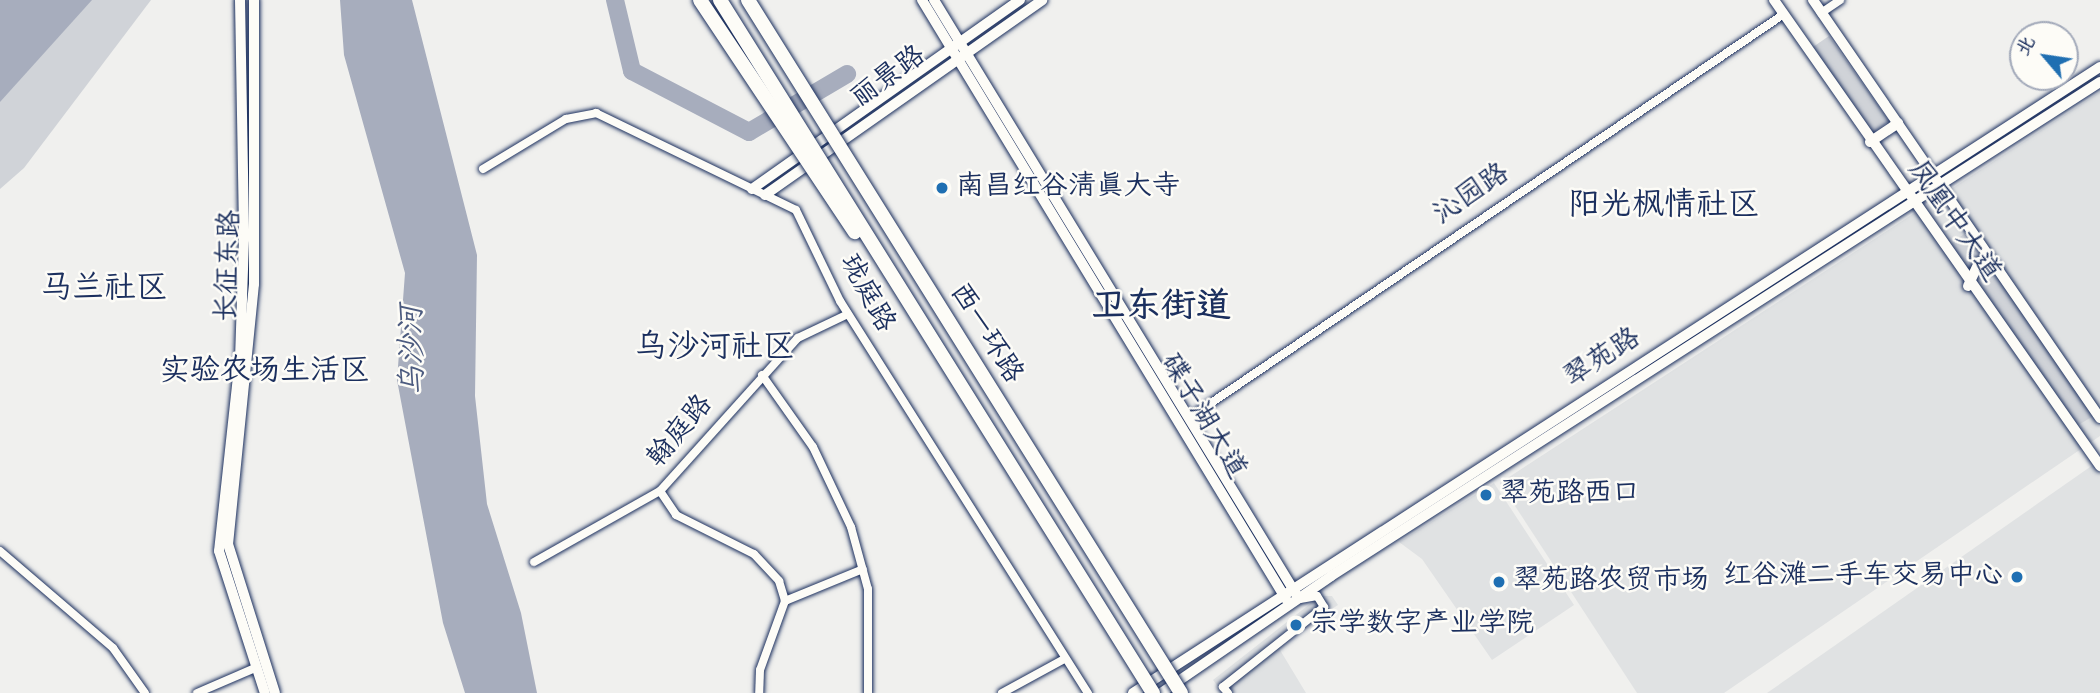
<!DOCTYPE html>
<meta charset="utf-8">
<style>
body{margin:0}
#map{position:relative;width:2100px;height:693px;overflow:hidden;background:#f0f0ee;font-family:"Indie Flower","LXGW WenKai TC",sans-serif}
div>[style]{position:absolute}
.built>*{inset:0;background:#e0e2e3}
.green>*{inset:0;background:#d0d3d8}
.water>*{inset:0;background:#a7adbd}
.river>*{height:18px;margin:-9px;padding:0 9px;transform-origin:9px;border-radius:9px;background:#a7adbd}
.roads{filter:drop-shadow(0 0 2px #1b2f5e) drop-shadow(0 0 2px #1b2f5e)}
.street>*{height:8px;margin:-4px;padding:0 4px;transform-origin:4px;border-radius:4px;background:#fdfcf7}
.secondary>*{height:10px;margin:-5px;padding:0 5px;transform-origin:5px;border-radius:5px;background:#fdfcf7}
.bridges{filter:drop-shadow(0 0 2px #1b2f5e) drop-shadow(0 0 2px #1b2f5e)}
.highway-bridge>*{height:14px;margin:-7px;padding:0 7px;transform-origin:7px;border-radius:7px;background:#fdfcf7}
.dots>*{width:19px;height:19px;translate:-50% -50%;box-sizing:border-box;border:4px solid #fdfcf7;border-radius:50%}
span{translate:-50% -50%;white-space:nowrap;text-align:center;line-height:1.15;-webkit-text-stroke:5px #fdfcf7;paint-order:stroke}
.street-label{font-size:28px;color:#1b2f5e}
.poi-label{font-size:28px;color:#1b2f5e}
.left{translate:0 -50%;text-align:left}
.right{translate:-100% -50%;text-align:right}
.water-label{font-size:30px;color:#4c5b7f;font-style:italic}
.neighbourhood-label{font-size:30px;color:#1b2f5e}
.quarter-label{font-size:32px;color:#1b2f5e}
.district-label{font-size:35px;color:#1b2f5e;font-weight:700}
.north{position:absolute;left:2009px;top:21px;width:70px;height:70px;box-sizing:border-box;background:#fdfcf7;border:2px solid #a3aaba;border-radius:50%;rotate:299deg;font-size:19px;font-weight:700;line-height:28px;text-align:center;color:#1b2f5e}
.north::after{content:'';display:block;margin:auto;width:24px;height:32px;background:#1f6fb2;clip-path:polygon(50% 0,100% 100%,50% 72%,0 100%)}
</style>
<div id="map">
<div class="built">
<i style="clip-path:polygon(2100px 92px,2100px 436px,1724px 693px,1637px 693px,1500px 483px)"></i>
<i style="clip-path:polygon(2100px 460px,2100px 693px,1767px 693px)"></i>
<i style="clip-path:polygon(1494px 483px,1574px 605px,1492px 660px,1422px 559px,1399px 542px)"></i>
<i style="clip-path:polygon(1320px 596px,1332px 596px,1338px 605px,1277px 645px,1306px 693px,1223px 693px,1213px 680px)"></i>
</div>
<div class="green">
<i style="clip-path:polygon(0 0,151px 0,24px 168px,0 189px)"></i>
<i style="clip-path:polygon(1829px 36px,1889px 121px,1873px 133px,1813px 47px)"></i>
<i style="clip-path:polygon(1968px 231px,2095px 415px,2075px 427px,1951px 244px)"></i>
</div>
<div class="water">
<i style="clip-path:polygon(0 0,92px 0,0 102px)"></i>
<i style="clip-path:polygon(340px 0,412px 0,477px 255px,475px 396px,487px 504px,521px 613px,537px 693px,465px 693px,443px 623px,397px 380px,405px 273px,344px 55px)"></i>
</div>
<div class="river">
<i style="left:615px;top:0;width:73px;rotate:76.5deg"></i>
<i style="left:632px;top:71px;width:132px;rotate:27.5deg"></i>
<i style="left:749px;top:132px;width:114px;rotate:-30.6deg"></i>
</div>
<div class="roads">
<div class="street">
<i style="left:1821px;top:13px;width:23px;rotate:-34deg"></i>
<i style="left:483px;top:169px;width:97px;rotate:-31.1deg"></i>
<i style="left:566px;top:119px;width:31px;rotate:-11deg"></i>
<i style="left:596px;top:113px;width:222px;rotate:25.9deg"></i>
<i style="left:796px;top:210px;width:101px;rotate:64.2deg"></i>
<i style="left:840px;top:301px;width:464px;rotate:57.7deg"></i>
<i style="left:762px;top:375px;width:88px;rotate:54.7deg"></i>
<i style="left:813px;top:447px;width:89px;rotate:64.6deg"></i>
<i style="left:851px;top:527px;width:64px;rotate:74.7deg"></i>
<i style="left:868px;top:589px;width:104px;rotate:90deg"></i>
<i style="left:1189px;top:418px;width:719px;rotate:-34.18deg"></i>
<i style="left:660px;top:491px;width:29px;rotate:56deg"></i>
<i style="left:676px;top:515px;width:87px;rotate:26.6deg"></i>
<i style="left:754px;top:554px;width:37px;rotate:47deg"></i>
<i style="left:779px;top:581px;width:21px;rotate:73deg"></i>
<i style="left:785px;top:601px;width:73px;rotate:109.9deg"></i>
<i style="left:760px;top:670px;width:23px;rotate:92deg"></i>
<i style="left:0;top:551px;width:149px;rotate:40.6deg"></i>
<i style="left:113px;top:648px;width:55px;rotate:54.6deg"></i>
<i style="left:534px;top:562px;width:145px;rotate:-29.4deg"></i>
<i style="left:660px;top:491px;width:206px;rotate:-48deg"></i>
<i style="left:798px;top:338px;width:55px;rotate:-25.6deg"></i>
<i style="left:785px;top:601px;width:84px;rotate:-22.3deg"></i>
<i style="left:197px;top:693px;width:63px;rotate:-23.3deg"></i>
<i style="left:1002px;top:693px;width:71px;rotate:-28.7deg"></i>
<i style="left:1228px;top:693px;width:8px;rotate:-130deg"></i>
<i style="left:1223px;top:687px;width:129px;rotate:-38.4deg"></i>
<i style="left:1324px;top:607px;width:13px;rotate:-122deg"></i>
<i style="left:1317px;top:596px;width:17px;rotate:170deg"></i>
</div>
<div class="secondary">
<i style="left:240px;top:0;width:239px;rotate:89deg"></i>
<i style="left:244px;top:239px;width:119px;rotate:91.9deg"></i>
<i style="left:240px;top:358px;width:194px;rotate:96.2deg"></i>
<i style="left:219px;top:551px;width:149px;rotate:72.1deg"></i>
<i style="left:254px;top:0;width:284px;rotate:90deg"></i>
<i style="left:254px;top:284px;width:261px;rotate:95.7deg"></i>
<i style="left:228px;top:544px;width:156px;rotate:72.5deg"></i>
<i style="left:922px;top:0;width:701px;rotate:58.71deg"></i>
<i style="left:934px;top:0;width:696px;rotate:58.64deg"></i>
<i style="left:1774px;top:0;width:569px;rotate:55.02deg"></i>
<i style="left:1813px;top:0;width:507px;rotate:55.53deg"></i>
<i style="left:1870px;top:142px;width:34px;rotate:-34deg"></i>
<i style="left:752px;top:189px;width:328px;rotate:-35.2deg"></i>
<i style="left:765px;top:195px;width:339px;rotate:-35.1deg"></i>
<i style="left:1968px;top:286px;width:26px;rotate:-65deg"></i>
<i style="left:1979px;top:262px;width:21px;rotate:19deg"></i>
<i style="left:1133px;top:693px;width:1152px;rotate:-32.92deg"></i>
<i style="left:1161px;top:693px;width:206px;rotate:-34.5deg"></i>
<i style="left:1331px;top:576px;width:914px;rotate:-32.72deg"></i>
</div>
</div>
<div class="bridges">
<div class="highway-bridge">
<i style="left:700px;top:0;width:279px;rotate:56.3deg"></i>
<i style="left:720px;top:0;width:817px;rotate:58deg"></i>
<i style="left:748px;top:0;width:817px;rotate:58deg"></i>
</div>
</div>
<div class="dots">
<i style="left:942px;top:188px;background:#1f6fb2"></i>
<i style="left:1486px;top:495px;background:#1f6fb2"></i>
<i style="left:2017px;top:577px;background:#1f6fb2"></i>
<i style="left:1499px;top:582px;background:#1f6fb2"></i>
<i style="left:1296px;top:625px;background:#1f6fb2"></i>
</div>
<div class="street-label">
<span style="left:889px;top:78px;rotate:-36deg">丽景路</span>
<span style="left:1472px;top:195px;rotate:-34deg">沁园路</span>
<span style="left:1953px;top:222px;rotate:55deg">凤凰中大道</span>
<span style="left:230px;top:266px;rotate:-88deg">长征东路</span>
<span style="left:866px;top:294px;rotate:61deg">珑庭路</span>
<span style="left:985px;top:334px;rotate:58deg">西一环路</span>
<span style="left:1603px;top:359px;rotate:-33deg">翠苑路</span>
<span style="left:1202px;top:417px;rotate:59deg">碟子湖大道</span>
<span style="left:681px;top:432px;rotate:-50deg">翰庭路</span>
</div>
<div class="poi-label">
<span class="left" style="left:956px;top:188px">南昌红谷清真大寺</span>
<span class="left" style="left:1500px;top:495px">翠苑路西口</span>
<span class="right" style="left:2003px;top:577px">红谷滩二手车交易中心</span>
<span class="left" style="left:1513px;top:582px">翠苑路农贸市场</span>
<span class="left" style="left:1310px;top:625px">宗学数字产业学院</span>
</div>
<div class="water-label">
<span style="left:414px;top:350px;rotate:-91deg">乌沙河</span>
</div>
<div class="neighbourhood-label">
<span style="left:265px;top:372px">实验农场生活区</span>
</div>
<div class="quarter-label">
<span style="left:1664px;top:207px">阳光枫情社区</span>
<span style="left:104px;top:290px">马兰社区</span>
<span style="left:715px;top:349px">乌沙河社区</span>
</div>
<div class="district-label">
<span style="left:1161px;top:308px">卫东街道</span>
</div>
<div class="north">北</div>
</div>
